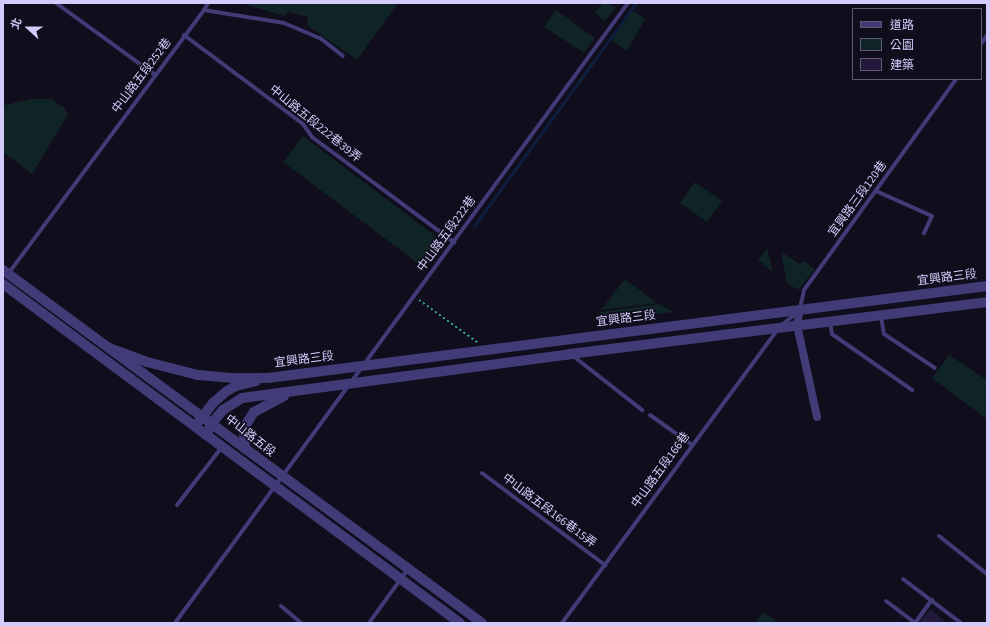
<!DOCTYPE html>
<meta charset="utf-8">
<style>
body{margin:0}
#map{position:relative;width:990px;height:626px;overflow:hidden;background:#100d1c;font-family:"Source Sans 3","Noto Sans TC",sans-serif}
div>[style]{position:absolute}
.green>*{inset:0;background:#102425}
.stream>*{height:3px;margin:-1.5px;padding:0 1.5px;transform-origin:1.5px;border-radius:1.5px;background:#0f1e3d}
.building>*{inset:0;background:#231a3b}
.path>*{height:2px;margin-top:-1px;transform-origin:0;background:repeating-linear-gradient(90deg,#35a5a5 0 2px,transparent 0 5px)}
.service>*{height:4px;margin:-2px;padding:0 2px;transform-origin:2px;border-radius:2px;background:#413b77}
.minor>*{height:8px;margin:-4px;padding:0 4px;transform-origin:4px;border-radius:4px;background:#413b77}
.tertiary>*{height:10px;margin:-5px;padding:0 5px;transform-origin:5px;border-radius:5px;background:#413b77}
span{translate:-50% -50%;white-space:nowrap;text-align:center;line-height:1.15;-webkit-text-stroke:3px #100d1c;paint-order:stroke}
.street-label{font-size:12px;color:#d3cbfb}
.frame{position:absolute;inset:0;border:4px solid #d3cbfb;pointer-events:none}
.legend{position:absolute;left:852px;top:8px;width:130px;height:72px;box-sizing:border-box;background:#100d1c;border:1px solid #5e5975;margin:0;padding:5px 7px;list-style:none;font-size:12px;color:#d3cbfb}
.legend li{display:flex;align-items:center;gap:8px;height:20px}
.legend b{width:20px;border:1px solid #5e5975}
.north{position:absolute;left:8px;top:8px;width:40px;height:40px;-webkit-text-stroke:3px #100d1c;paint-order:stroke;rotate:291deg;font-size:11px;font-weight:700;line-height:16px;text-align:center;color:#d3cbfb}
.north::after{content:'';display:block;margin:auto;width:14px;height:18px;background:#d3cbfb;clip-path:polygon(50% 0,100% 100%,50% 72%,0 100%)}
</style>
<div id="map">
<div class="green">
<i style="clip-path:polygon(247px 3px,398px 3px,357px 60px,307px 25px,308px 17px,288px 12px,285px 16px,247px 5px)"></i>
<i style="clip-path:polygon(603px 3px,608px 3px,616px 8px,605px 21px,595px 13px)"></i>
<i style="clip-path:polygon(631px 9px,645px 19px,627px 51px,610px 39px)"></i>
<i style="clip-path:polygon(556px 10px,595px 38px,584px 53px,544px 27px)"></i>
<i style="clip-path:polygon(31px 99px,52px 99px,59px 105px,63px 106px,68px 114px,32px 174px,3px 152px,3px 109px,5px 105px)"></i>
<i style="clip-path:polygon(303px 136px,442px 241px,424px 268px,283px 162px)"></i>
<i style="clip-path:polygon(695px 182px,722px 201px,707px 222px,680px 203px)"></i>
<i style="clip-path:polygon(767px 248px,773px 272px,758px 260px)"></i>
<i style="clip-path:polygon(781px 252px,800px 264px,804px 261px,815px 269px,798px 290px,787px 283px)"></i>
<i style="clip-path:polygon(625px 279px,657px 303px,601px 310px)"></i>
<i style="clip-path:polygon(659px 304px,674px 312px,594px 321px,600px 312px)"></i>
<i style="clip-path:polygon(949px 355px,987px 380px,987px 419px,932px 378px)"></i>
<i style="clip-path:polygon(763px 612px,780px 623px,755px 623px)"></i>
</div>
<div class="stream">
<i style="left:474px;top:226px;width:276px;rotate:-54deg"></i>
</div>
<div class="building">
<i style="clip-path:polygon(930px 609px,947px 623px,919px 623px)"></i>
</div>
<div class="path">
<i style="left:419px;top:300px;width:72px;rotate:35.9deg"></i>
</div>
<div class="service">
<i style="left:56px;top:3px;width:122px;rotate:36deg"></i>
<i style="left:204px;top:10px;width:8px;rotate:-60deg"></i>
<i style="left:184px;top:35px;width:149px;rotate:36.8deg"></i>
<i style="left:303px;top:124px;width:16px;rotate:55deg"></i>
<i style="left:312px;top:137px;width:177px;rotate:36.5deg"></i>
<i style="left:981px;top:44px;width:11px;rotate:-56deg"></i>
<i style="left:876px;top:191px;width:61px;rotate:24.1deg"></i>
<i style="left:932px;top:216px;width:19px;rotate:115deg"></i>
<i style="left:8px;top:274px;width:329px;rotate:-53.4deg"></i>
<i style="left:204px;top:10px;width:81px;rotate:9.2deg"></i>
<i style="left:284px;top:23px;width:39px;rotate:23deg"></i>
<i style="left:320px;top:38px;width:29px;rotate:38deg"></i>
<i style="left:800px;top:309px;width:19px;rotate:-78deg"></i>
<i style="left:804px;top:290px;width:260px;rotate:-54.2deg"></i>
<i style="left:881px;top:316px;width:18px;rotate:81deg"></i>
<i style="left:884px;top:334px;width:61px;rotate:33.7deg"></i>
<i style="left:830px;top:322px;width:12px;rotate:81deg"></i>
<i style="left:832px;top:334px;width:98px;rotate:35deg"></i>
<i style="left:782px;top:325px;width:17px;rotate:-40deg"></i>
<i style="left:573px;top:356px;width:88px;rotate:38deg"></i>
<i style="left:650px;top:415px;width:52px;rotate:35.5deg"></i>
<i style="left:482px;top:473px;width:154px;rotate:36.8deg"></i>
<i style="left:177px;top:505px;width:73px;rotate:-52.2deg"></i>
<i style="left:939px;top:536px;width:61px;rotate:38.4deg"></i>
<i style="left:903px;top:579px;width:73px;rotate:37.2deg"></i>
<i style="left:886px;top:601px;width:36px;rotate:37deg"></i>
<i style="left:281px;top:606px;width:26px;rotate:40deg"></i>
<i style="left:175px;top:623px;width:768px;rotate:-53.85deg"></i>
<i style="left:369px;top:623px;width:67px;rotate:-54.2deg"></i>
<i style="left:562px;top:623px;width:363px;rotate:-53.7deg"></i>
<i style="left:915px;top:623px;width:29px;rotate:-54deg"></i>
</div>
<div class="minor">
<i style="left:800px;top:309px;width:16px;rotate:101deg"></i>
<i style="left:797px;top:325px;width:94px;rotate:77.7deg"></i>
</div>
<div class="tertiary">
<i style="left:3px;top:270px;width:595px;rotate:36.39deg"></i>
<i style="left:3px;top:284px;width:569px;rotate:36.57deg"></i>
<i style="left:109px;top:348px;width:40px;rotate:20.2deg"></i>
<i style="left:147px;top:362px;width:53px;rotate:14.3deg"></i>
<i style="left:198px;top:375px;width:33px;rotate:5deg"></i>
<i style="left:231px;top:378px;width:37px"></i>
<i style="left:268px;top:378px;width:725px;rotate:-7.29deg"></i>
<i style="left:199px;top:421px;width:23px;rotate:-52deg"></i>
<i style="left:213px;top:403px;width:18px;rotate:-41deg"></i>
<i style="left:227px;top:391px;width:10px;rotate:-29deg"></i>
<i style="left:236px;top:386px;width:21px;rotate:-14deg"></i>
<i style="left:206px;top:435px;width:13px;rotate:-63deg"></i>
<i style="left:212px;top:423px;width:17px;rotate:-50deg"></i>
<i style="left:223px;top:410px;width:22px;rotate:-32deg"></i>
<i style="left:242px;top:398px;width:331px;rotate:-7.6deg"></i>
<i style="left:570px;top:354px;width:420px;rotate:-7.1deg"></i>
<i style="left:245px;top:449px;width:15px;rotate:-94deg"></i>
<i style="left:244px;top:434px;width:11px;rotate:-75deg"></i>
<i style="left:247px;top:423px;width:13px;rotate:-58deg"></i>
<i style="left:254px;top:412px;width:34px;rotate:-28deg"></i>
</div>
<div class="street-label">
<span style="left:142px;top:76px;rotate:-53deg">中山路五段252巷</span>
<span style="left:315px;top:124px;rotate:39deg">中山路五段222巷39弄</span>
<span style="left:858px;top:199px;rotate:-54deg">宜興路三段120巷</span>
<span style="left:447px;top:234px;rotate:-54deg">中山路五段222巷</span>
<span style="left:947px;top:278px;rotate:-7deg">宜興路三段</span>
<span style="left:626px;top:319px;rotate:-7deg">宜興路三段</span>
<span style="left:304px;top:360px;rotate:-7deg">宜興路三段</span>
<span style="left:250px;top:436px;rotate:38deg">中山路五段</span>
<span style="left:661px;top:470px;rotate:-54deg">中山路五段166巷</span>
<span style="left:549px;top:511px;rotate:37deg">中山路五段166巷15弄</span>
</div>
<div class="frame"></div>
<ul class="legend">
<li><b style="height:5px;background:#413b77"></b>道路</li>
<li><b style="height:11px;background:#102425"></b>公園</li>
<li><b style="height:11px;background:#231a3b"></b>建築</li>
</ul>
<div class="north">北</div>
</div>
